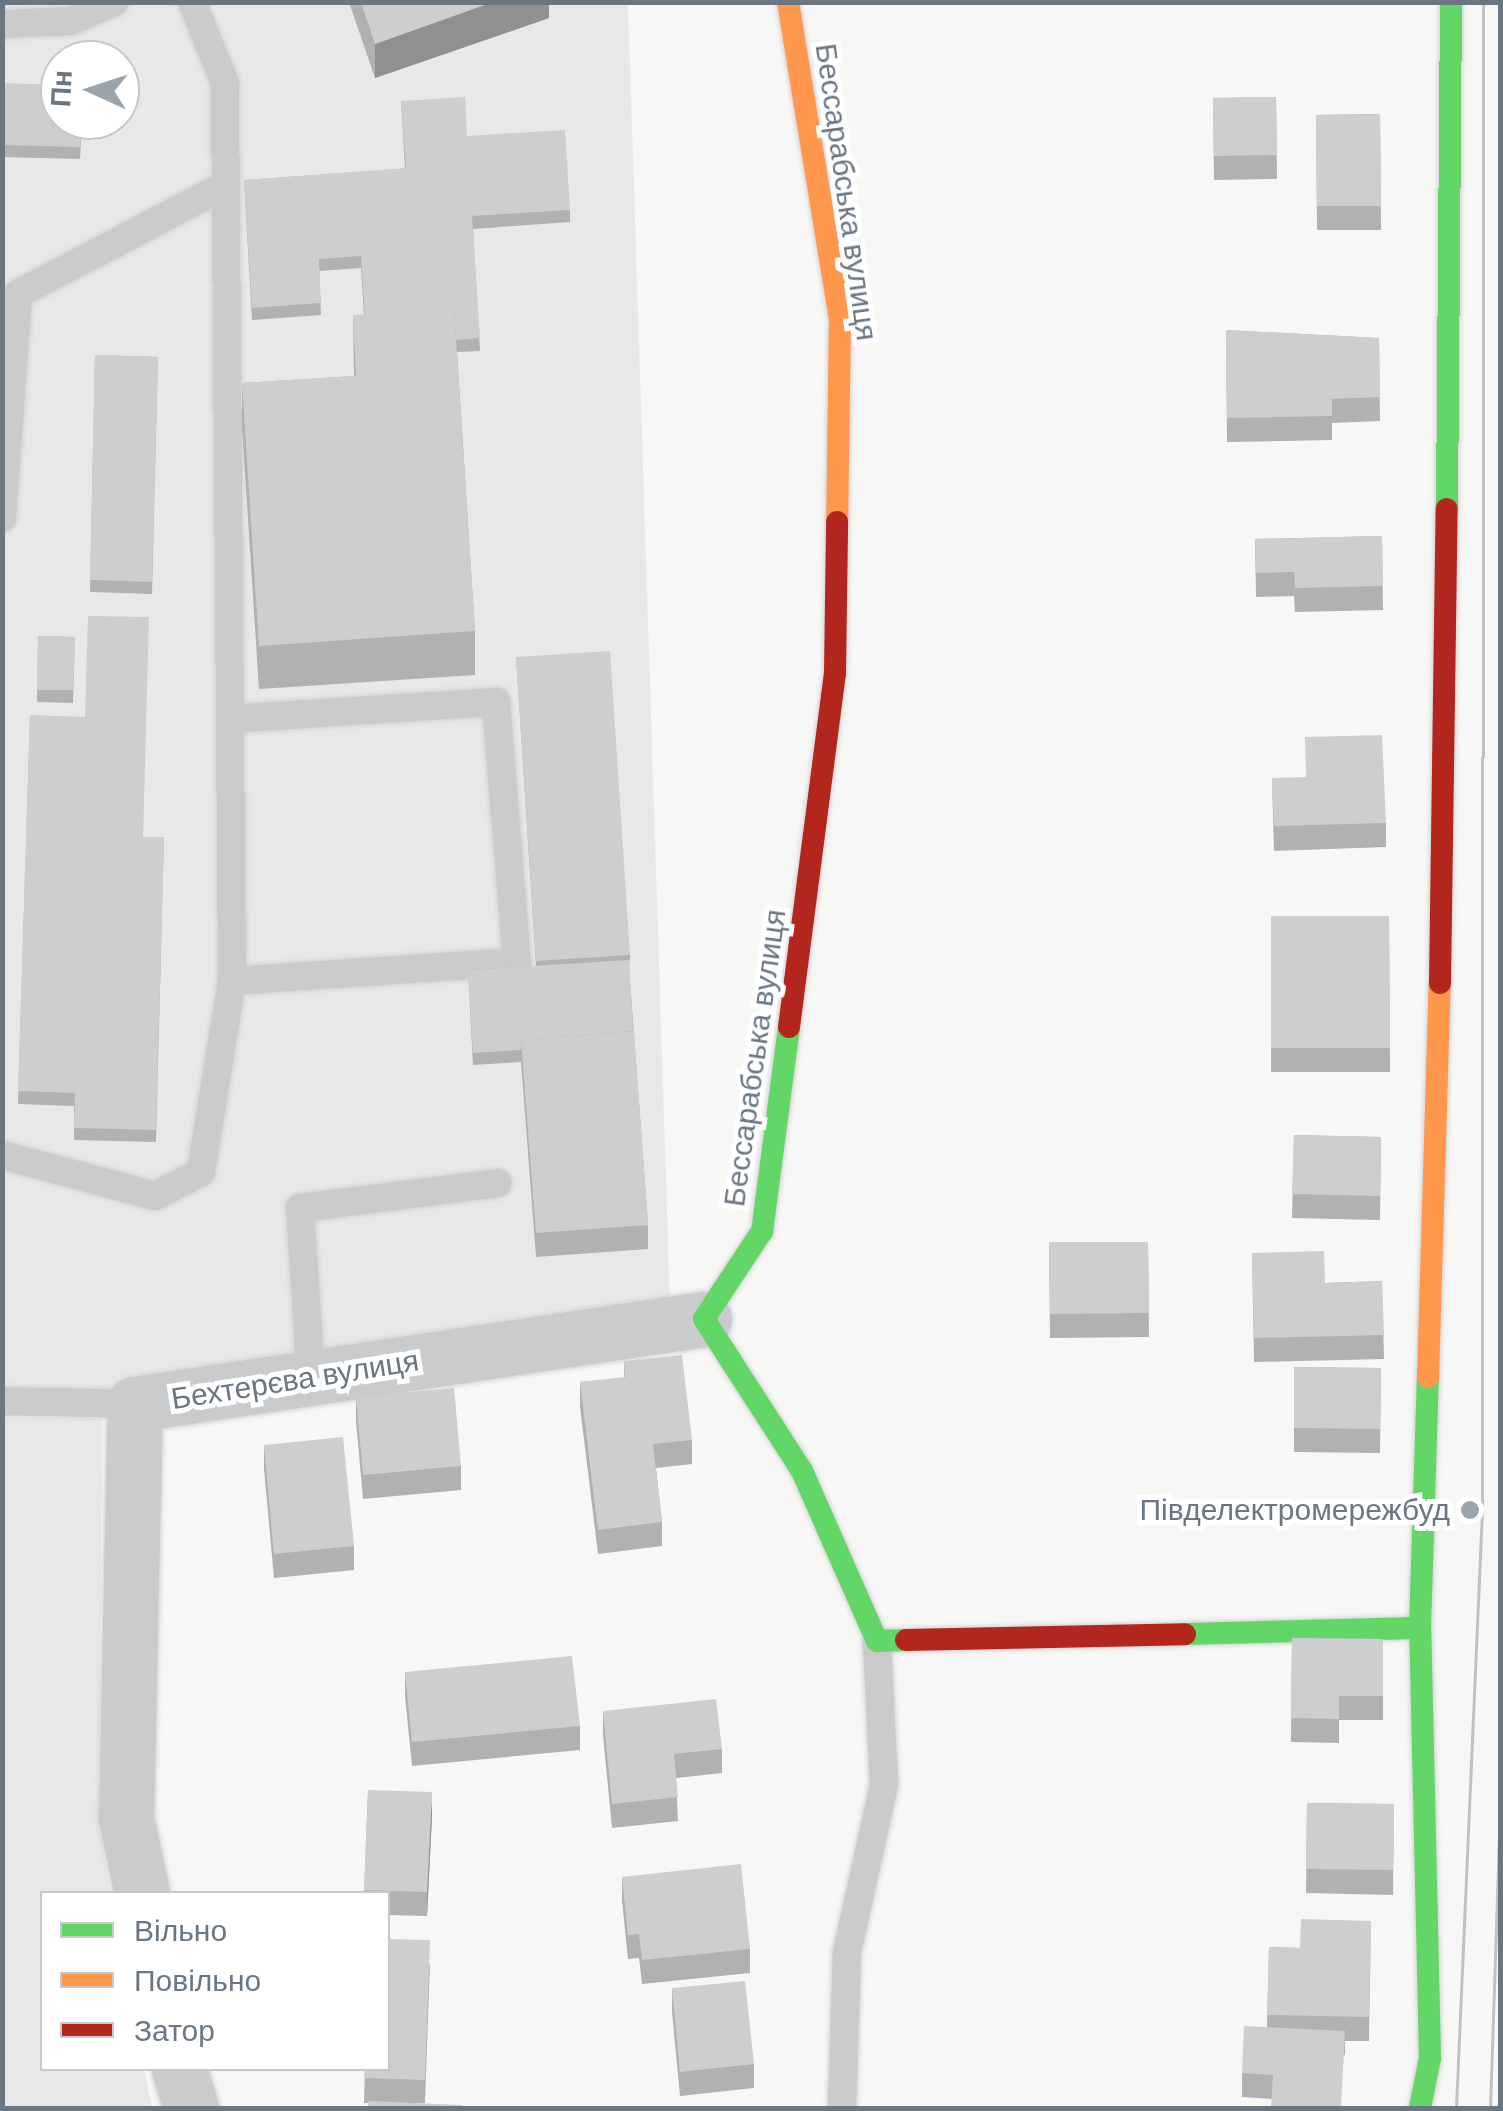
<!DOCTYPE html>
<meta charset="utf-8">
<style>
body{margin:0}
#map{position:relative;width:1503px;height:2111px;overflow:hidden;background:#f7f7f6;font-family:"DM Sans",sans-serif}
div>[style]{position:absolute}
.built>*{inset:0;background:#e7e8e8}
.roads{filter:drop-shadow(0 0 2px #d3d3d4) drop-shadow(0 0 2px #d3d3d4)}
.lane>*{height:28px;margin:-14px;padding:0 14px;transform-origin:14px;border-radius:14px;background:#c9cbcc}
.street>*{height:55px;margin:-27.5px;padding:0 27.5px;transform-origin:27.5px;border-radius:27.5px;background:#c9cbcc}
.fast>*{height:22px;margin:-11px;padding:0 11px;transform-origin:11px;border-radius:11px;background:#63d668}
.slow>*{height:22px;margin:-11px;padding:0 11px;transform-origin:11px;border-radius:11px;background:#ff974d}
.jam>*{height:22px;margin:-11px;padding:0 11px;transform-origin:11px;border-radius:11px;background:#b3261e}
.tram>*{height:2.5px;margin:-1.25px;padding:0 1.25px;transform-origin:1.25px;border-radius:1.25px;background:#c0c1c2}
.wall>*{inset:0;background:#b0b1b2}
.shaded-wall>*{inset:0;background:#909091}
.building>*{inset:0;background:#cdcecf}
.dots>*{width:28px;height:28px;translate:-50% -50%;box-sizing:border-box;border:5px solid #fff;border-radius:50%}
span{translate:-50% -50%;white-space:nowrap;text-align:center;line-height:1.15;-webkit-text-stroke:10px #fff;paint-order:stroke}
.street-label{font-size:30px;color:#6a7783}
.poi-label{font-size:30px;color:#6a7783}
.right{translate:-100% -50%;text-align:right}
.frame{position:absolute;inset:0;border:5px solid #6a7783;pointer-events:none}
.legend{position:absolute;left:40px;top:1891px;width:350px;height:180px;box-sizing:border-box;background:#fff;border:2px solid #c3c9cd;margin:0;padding:12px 18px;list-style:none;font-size:30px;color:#6a7783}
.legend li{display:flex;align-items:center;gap:20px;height:50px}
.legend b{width:50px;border:2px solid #c3c9cd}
.north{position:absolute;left:40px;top:40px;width:100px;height:100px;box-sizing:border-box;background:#fff;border:2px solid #c3c9cd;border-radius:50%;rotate:273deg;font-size:28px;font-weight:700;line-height:40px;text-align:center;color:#6a7783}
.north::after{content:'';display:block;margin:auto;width:35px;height:45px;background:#9ba4ab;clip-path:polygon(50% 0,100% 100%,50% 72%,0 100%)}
</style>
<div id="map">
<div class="built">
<i style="clip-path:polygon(evenodd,2px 3px,628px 3px,671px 1336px,174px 1415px,3px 1416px,2px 3px,60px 60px,120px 60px,120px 120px,60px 120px,60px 60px)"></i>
<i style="clip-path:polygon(3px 1418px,102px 1418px,99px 1826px,111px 1893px,42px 1894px,42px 2068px,144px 2069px,152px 2108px,3px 2108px)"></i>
</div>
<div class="roads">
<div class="lane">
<i style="left:2px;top:24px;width:69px;rotate:-2.5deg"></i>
<i style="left:71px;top:21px;width:47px;rotate:-23.8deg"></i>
<i style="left:2px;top:518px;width:225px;rotate:-85.9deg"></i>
<i style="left:18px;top:294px;width:235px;rotate:-27.7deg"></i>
<i style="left:230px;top:719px;width:267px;rotate:-3.7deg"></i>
<i style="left:496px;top:702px;width:261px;rotate:85.4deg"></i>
<i style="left:517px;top:962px;width:286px;rotate:176.2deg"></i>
<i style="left:2px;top:1155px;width:158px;rotate:15deg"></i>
<i style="left:155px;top:1196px;width:52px;rotate:-27.6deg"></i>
<i style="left:201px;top:1172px;width:193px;rotate:-80.8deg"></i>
<i style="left:232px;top:981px;width:898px;rotate:-90.45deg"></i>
<i style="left:225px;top:83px;width:87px;rotate:-112.2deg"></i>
<i style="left:311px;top:1378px;width:170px;rotate:-93.7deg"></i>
<i style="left:300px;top:1208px;width:199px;rotate:-7.2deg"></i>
<i style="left:2px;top:1401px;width:133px;rotate:1.3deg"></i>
<i style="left:842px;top:2108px;width:156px;rotate:-88.2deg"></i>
<i style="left:847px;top:1952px;width:171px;rotate:-77.5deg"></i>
<i style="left:884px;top:1785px;width:144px;rotate:-92.8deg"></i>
</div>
<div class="street">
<i style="left:142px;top:1894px;width:78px;rotate:-101.9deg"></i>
<i style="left:126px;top:1818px;width:414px;rotate:-88.8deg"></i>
<i style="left:135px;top:1404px;width:575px;rotate:-8.5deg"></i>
<i style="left:179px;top:2068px;width:42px;rotate:73.3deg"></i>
</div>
<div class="fast">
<i style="left:1447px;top:509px;width:507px;rotate:-89.55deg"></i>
<i style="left:789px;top:1027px;width:206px;rotate:97.5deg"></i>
<i style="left:762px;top:1231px;width:105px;rotate:123.4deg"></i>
<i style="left:704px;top:1319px;width:181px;rotate:57.2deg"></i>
<i style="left:802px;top:1471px;width:186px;rotate:66.2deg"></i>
<i style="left:877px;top:1641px;width:29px;rotate:-2deg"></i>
<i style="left:1185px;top:1634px;width:235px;rotate:-1.5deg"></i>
<i style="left:1420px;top:2108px;width:51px;rotate:-78.7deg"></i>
<i style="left:1430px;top:2058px;width:430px;rotate:-91.3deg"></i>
<i style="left:1420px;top:1628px;width:251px;rotate:-88.2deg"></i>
</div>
<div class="slow">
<i style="left:788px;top:2px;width:320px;rotate:80.7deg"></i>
<i style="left:840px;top:318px;width:204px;rotate:90.8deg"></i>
<i style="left:1428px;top:1377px;width:394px;rotate:-88.3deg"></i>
</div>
<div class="jam">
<i style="left:1440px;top:983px;width:474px;rotate:-89.2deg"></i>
<i style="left:789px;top:1027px;width:357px;rotate:-82.6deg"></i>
<i style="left:835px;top:673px;width:151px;rotate:-89.2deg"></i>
<i style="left:906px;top:1640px;width:279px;rotate:-1.2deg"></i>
</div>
</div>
<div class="tram">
<i style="left:1456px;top:2108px;width:600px;rotate:-87.51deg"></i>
<i style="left:1482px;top:1509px;width:1507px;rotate:-89.96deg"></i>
<i style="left:1490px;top:2108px;width:298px;rotate:-88.1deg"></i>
</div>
<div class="wall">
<i style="clip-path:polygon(349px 2px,549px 2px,549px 18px,375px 78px)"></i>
<i style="clip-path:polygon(2px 83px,82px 120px,80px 159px,2px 157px)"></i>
<i style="clip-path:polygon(1276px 97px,1277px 179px,1214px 180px,1213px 98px)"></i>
<i style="clip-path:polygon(401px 101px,467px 136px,570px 210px,570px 222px,473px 229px,480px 351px,457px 352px,475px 631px,475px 675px,259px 689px,242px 427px,242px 383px,354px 376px,353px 315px,364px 315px,361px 268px,319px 271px,321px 315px,252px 320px,244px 180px,405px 169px)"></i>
<i style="clip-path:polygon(1380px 114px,1381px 230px,1317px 230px,1316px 115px)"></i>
<i style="clip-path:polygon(1226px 330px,1379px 338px,1380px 421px,1332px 423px,1332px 440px,1227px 442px)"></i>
<i style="clip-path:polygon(95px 355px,158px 357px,152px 594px,90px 592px)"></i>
<i style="clip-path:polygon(1382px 536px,1383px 610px,1295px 612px,1294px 596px,1256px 597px,1255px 539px)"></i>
<i style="clip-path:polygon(38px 636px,75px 637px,73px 703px,37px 702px)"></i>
<i style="clip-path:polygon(516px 657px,630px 955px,629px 967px,648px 1225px,648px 1249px,536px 1257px,521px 1062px,473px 1065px,468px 970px,536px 966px)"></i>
<i style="clip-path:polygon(30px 715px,143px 837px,164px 837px,156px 1142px,74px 1140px,74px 1106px,18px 1104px)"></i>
<i style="clip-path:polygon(1272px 778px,1386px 823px,1386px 847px,1274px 851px)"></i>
<i style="clip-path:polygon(1271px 916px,1389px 916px,1390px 1072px,1271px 1072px)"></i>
<i style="clip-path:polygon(1294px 1135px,1381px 1137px,1380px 1220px,1292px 1218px)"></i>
<i style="clip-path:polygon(1049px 1242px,1148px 1242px,1149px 1337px,1050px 1338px)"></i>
<i style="clip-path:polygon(1252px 1253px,1325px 1283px,1382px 1281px,1384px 1359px,1254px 1362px)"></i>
<i style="clip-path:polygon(624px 1361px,692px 1440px,692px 1464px,656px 1468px,662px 1522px,662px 1546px,598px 1554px,580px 1407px,580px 1382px,624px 1378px)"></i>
<i style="clip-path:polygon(1294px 1367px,1381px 1368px,1380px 1453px,1294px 1452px)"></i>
<i style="clip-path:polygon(356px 1397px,461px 1466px,461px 1490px,363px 1499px,356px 1421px)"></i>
<i style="clip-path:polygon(264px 1445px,354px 1546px,354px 1570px,274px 1578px,264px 1469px)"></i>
<i style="clip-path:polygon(1292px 1638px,1383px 1639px,1383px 1720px,1339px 1720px,1339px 1743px,1291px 1742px)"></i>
<i style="clip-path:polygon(405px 1672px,580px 1726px,580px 1750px,412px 1766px,405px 1696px)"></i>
<i style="clip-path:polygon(603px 1711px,722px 1749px,722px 1773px,676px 1778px,678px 1821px,612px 1828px,603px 1735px)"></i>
<i style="clip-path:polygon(368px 1790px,432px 1816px,427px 1916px,388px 1915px,388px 1894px,364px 1894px)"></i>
<i style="clip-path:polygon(1307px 1803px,1394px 1804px,1393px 1895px,1306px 1893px)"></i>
<i style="clip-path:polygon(622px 1877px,750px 1949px,750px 1973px,642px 1984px,639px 1958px,628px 1959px,622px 1901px)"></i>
<i style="clip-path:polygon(1371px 1921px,1369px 2041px,1345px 2041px,1345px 2055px,1272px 2099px,1242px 2097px,1242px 2073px,1267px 2027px,1269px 1947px,1300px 1948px)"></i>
<i style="clip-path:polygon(430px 1964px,425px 2103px,364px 2103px,365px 2068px)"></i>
<i style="clip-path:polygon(672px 1988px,754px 2064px,754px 2088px,680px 2096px,672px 2012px)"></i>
</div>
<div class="shaded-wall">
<i style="clip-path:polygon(493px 2px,549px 2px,549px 18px,375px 78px,375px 44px)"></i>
<i style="clip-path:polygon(432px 1792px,432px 1816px,427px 1916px,427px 1892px)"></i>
</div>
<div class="building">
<i style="clip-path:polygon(361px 2px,493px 2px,375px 44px)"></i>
<i style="clip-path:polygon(2px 83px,60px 85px,60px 120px,82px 120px,80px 147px,2px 145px)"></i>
<i style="clip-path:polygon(465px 97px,467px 136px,565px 130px,570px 210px,472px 216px,480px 338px,456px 340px,454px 309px,365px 315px,361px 256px,319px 259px,321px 303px,252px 308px,244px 180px,406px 168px,401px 101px)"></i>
<i style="clip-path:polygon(1276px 97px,1277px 155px,1214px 156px,1213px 98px)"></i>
<i style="clip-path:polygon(1380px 114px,1381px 206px,1317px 206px,1316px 115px)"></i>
<i style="clip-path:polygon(454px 309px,475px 631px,259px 646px,242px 383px,356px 376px,353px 315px)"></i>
<i style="clip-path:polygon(1226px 330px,1379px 338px,1380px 397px,1332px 399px,1332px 416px,1227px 418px)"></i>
<i style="clip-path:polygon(95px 355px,158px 357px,152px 582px,90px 580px)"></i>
<i style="clip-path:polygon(1382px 536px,1383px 586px,1295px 588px,1294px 572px,1256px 573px,1255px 539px)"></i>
<i style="clip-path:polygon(88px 616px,149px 617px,143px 837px,164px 837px,156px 1130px,74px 1128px,75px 1093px,18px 1091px,30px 715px,85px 717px)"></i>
<i style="clip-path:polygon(38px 636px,75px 637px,73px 690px,37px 690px)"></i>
<i style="clip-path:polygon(610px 651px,630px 955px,536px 961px,516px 657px)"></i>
<i style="clip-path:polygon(1382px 735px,1386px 823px,1274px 826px,1272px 778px,1306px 777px,1305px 737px)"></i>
<i style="clip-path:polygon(1271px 916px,1389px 916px,1390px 1048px,1271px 1048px)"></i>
<i style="clip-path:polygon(629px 960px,633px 1031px,521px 1040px,521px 1050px,473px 1053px,468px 970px)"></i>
<i style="clip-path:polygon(634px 1031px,648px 1225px,536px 1233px,521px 1040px)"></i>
<i style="clip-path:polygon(1294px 1135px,1381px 1137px,1380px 1196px,1292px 1194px)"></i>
<i style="clip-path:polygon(1049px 1242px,1148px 1242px,1149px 1313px,1050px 1314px)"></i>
<i style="clip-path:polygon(1324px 1251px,1325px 1283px,1382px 1281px,1384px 1335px,1254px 1338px,1252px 1253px)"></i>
<i style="clip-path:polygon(682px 1355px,692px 1440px,653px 1444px,662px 1522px,598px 1530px,580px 1382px,625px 1377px,624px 1361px)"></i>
<i style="clip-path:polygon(1294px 1367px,1381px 1368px,1380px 1429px,1294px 1428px)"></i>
<i style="clip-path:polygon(454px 1388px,461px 1466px,363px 1475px,356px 1397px)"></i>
<i style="clip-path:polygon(343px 1437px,354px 1546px,274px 1554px,264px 1445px)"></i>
<i style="clip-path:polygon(1292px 1638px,1383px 1639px,1383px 1696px,1339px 1696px,1339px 1719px,1291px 1718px)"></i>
<i style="clip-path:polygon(572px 1656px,580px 1726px,412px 1742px,405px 1672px)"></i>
<i style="clip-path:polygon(716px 1699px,722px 1749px,674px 1754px,678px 1797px,612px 1804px,603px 1711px)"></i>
<i style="clip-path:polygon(368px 1790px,432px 1792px,427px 1892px,364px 1890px)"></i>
<i style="clip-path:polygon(1307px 1803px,1394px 1804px,1393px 1870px,1306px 1869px)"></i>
<i style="clip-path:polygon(741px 1864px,750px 1949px,642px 1960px,639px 1934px,628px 1935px,622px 1877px)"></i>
<i style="clip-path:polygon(1301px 1919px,1371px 1921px,1369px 2017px,1267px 2015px,1269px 1947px,1300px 1948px)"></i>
<i style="clip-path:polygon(388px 1939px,430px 1940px,425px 2080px,364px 2078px,365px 2068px,388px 2068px)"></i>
<i style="clip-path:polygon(745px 1981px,754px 2064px,680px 2072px,672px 1988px)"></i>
<i style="clip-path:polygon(1244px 2026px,1345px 2031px,1341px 2108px,1271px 2108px,1273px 2075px,1242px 2073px)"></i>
<i style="clip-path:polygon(368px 2101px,462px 2105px,462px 2108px,368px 2108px)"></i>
</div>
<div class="dots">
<i style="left:1470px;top:1510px;background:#9ba4ab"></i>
</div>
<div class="street-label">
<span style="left:846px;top:192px;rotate:82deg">Бессарабська вулиця</span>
<span style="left:755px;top:1058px;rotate:-82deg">Бессарабська вулиця</span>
<span style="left:295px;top:1380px;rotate:-9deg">Бехтерєва вулиця</span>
</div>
<div class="poi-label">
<span class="right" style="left:1450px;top:1510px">Півделектромережбуд</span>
</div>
<div class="frame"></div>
<ul class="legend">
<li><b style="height:12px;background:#63d668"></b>Вільно</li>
<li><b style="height:12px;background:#ff974d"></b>Повільно</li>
<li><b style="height:12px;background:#b3261e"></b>Затор</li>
</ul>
<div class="north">Пн</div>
</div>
